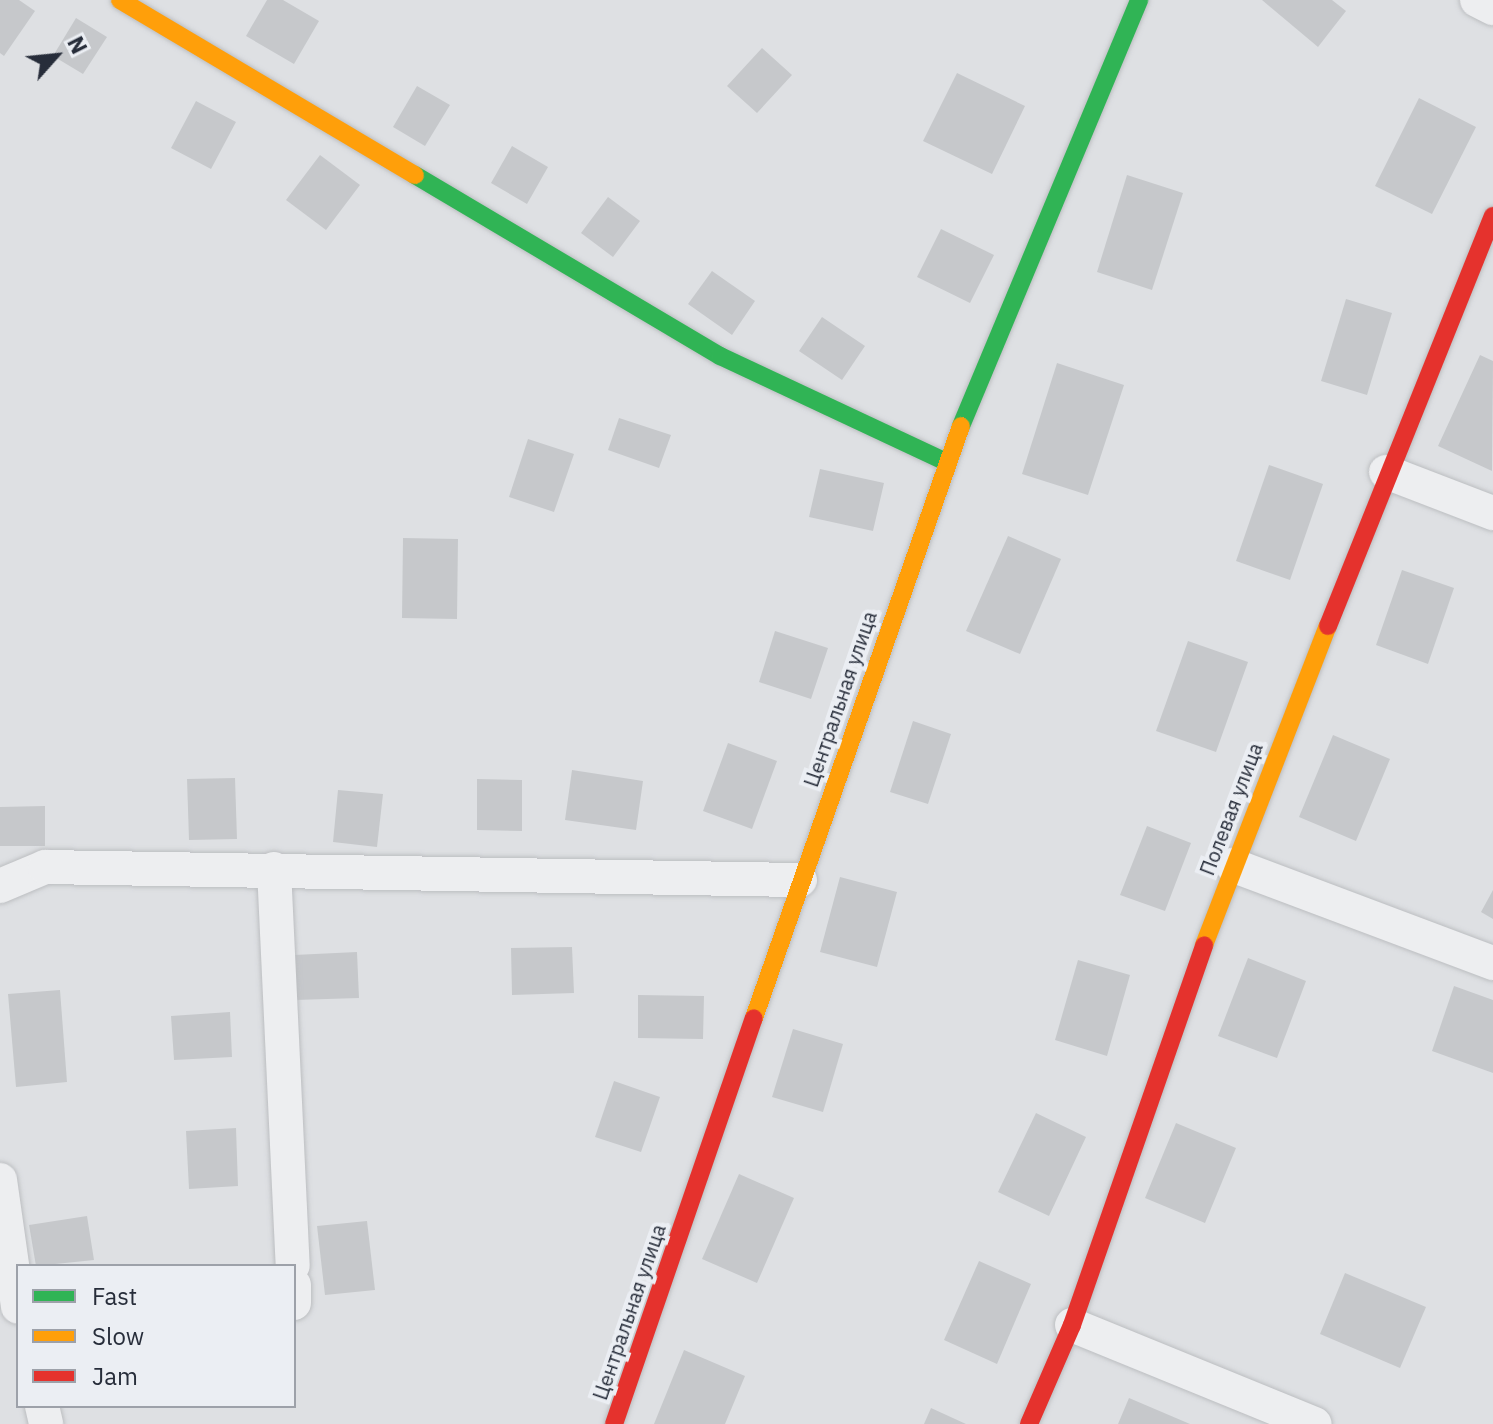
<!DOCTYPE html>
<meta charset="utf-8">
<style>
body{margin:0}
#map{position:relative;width:1493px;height:1424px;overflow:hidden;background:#dee0e3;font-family:"IBM Plex Sans",sans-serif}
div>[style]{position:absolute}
.building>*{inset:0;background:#c6c8cb}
.roads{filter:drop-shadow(0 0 2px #bcbec1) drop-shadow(0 0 2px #bcbec1)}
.street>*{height:34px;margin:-17px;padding:0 17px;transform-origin:17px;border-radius:17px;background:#edeef0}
.fast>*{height:18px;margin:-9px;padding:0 9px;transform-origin:9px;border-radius:9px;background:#30b455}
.slow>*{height:18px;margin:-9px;padding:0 9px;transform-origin:9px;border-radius:9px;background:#ff9f0a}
.jam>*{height:18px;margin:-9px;padding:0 9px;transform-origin:9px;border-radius:9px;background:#e5322d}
span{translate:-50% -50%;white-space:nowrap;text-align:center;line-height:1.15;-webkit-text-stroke:8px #ebeef3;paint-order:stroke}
.street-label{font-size:20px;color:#272d3a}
.legend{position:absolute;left:16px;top:1264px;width:280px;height:144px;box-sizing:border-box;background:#ebeef3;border:2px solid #9da1a9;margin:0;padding:10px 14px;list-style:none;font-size:24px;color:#272d3a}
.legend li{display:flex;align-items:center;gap:16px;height:40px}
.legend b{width:40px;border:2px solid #9da1a9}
.north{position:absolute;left:16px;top:16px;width:80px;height:80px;-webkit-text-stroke:6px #ebeef3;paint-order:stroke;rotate:63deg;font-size:22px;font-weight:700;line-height:32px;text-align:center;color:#272d3a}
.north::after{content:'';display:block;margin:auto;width:28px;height:36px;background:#272d3a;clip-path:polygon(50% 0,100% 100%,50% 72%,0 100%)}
</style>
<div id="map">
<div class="building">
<i style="clip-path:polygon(0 0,19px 0,35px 11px,4px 56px,0 53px)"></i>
<i style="clip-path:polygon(267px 0,283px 0,319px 21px,294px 64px,246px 36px)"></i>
<i style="clip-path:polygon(1262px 0,1332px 0,1346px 11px,1318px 47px)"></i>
<i style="clip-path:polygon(76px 18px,107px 37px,83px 74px,53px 56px)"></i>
<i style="clip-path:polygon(762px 48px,792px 75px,757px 113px,727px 86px)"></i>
<i style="clip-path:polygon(957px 73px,1025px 106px,992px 174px,923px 141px)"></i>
<i style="clip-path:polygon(417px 86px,450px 105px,425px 146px,393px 127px)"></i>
<i style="clip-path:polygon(1419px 98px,1476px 127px,1432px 214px,1375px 186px)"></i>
<i style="clip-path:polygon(196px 101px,236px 122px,211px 169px,171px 148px)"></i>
<i style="clip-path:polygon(512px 146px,548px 167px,527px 204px,491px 183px)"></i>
<i style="clip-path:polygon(320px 155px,360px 185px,326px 230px,286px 200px)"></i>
<i style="clip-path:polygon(1127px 175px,1183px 193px,1152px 290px,1097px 272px)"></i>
<i style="clip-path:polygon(608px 197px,640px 221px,613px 257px,581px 233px)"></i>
<i style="clip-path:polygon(941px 229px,994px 255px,970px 303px,917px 277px)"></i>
<i style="clip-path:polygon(712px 271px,755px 301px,732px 335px,688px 304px)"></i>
<i style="clip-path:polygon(1346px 299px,1392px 313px,1367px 395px,1321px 381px)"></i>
<i style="clip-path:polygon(822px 317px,865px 346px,842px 380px,799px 351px)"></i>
<i style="clip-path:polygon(1480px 355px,1493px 361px,1492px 471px,1438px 446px)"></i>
<i style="clip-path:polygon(1057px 363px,1124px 385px,1088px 495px,1022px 474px)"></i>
<i style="clip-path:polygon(619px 418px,671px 435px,659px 468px,608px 450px)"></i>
<i style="clip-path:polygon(528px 439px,574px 454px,554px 512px,509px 497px)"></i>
<i style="clip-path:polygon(1269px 465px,1323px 484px,1290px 580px,1236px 561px)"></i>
<i style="clip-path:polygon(820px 469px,884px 483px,873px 531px,809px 517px)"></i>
<i style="clip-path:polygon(1008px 536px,1061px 559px,1020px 654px,966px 631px)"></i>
<i style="clip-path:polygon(403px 538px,458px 539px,457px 619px,402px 618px)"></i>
<i style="clip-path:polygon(1402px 570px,1454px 588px,1428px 664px,1376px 645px)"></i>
<i style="clip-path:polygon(775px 631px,828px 648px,811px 699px,759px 682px)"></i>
<i style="clip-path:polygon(1188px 641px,1248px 662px,1216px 752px,1156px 731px)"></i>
<i style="clip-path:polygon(913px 721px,951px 734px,928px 804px,890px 792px)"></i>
<i style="clip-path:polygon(1333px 735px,1390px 759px,1356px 841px,1299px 817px)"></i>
<i style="clip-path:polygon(728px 743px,777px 761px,752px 829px,703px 811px)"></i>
<i style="clip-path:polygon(572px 770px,643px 781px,636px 830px,565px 820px)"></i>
<i style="clip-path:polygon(235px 778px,237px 839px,189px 840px,187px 779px)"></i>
<i style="clip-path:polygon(477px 779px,522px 780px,522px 831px,477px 830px)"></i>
<i style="clip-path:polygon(338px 790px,383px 794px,377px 847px,333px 842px)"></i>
<i style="clip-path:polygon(45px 806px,45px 846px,0 846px,0 807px)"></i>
<i style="clip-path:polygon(1147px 826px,1191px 843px,1165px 911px,1120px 895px)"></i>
<i style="clip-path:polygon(840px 877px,897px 892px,877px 967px,820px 952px)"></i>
<i style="clip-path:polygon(1493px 890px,1493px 919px,1481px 912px)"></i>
<i style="clip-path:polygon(572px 947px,574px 993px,512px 995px,511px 948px)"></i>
<i style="clip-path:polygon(357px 952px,359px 998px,295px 1000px,294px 955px)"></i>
<i style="clip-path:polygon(1248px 958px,1306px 981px,1277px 1058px,1218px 1036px)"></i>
<i style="clip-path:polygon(1078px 960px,1130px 975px,1107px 1056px,1055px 1040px)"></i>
<i style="clip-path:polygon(1454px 986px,1493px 1000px,1493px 1073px,1432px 1051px)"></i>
<i style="clip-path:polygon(60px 990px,67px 1082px,16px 1087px,8px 994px)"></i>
<i style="clip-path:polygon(638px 995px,704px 996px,703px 1039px,638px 1038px)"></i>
<i style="clip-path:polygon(230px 1012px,232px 1057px,174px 1060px,171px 1016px)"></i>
<i style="clip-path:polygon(793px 1029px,843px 1044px,823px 1112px,772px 1097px)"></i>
<i style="clip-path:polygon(614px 1081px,660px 1097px,641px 1152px,595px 1137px)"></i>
<i style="clip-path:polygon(1036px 1113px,1086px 1137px,1049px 1216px,998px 1192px)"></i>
<i style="clip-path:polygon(1176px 1123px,1236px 1148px,1205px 1223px,1145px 1198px)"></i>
<i style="clip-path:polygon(236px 1128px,238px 1186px,189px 1189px,186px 1131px)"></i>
<i style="clip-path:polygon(739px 1174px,794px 1198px,757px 1283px,702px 1259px)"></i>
<i style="clip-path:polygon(87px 1216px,94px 1260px,36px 1266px,29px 1225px)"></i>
<i style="clip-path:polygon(367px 1221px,375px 1290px,325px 1295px,317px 1226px)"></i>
<i style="clip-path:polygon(979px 1261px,1031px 1284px,997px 1364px,944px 1340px)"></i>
<i style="clip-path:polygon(1345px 1273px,1426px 1307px,1400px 1368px,1320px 1334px)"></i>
<i style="clip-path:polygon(684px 1350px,745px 1376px,725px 1424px,654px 1424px)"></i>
<i style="clip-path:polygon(1129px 1398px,1190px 1424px,1118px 1424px)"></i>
<i style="clip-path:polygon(931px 1408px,966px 1424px,924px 1424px)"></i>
</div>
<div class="roads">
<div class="street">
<i style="left:1477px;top:0;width:18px;rotate:27deg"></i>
<i style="left:1386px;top:472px;width:115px;rotate:21deg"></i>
<i style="left:1232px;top:865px;width:279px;rotate:20.6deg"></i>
<i style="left:274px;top:869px;width:397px;rotate:87.3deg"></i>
<i style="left:0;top:886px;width:49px;rotate:-22.9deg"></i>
<i style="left:45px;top:867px;width:755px;rotate:0.99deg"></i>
<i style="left:0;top:1180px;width:128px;rotate:81.9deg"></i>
<i style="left:294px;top:1285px;width:18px;rotate:90deg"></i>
<i style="left:1072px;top:1325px;width:262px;rotate:22.2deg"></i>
<i style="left:42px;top:1406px;width:18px;rotate:77deg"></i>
</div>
<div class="fast">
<i style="left:415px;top:175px;width:355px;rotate:30.7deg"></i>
<i style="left:720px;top:356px;width:250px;rotate:25.1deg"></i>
<i style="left:961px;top:426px;width:462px;rotate:-67.3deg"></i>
</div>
<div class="slow">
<i style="left:120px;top:0;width:343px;rotate:30.7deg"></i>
<i style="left:1204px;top:945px;width:342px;rotate:-68.8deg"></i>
<i style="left:754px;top:1018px;width:627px;rotate:-70.73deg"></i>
</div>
<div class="jam">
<i style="left:1328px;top:626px;width:442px;rotate:-68.1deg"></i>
<i style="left:614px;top:1424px;width:429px;rotate:-71deg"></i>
<i style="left:1029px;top:1424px;width:108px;rotate:-66.5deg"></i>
<i style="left:1072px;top:1325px;width:402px;rotate:-70.8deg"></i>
</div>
</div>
<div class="street-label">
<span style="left:840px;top:699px;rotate:-71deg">Центральная улица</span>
<span style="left:1231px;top:809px;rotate:-69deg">Полевая улица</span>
<span style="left:629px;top:1312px;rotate:-71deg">Центральная улица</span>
</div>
<ul class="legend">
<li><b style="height:10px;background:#30b455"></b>Fast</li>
<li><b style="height:10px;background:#ff9f0a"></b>Slow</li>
<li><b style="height:10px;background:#e5322d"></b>Jam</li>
</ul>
<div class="north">N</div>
</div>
